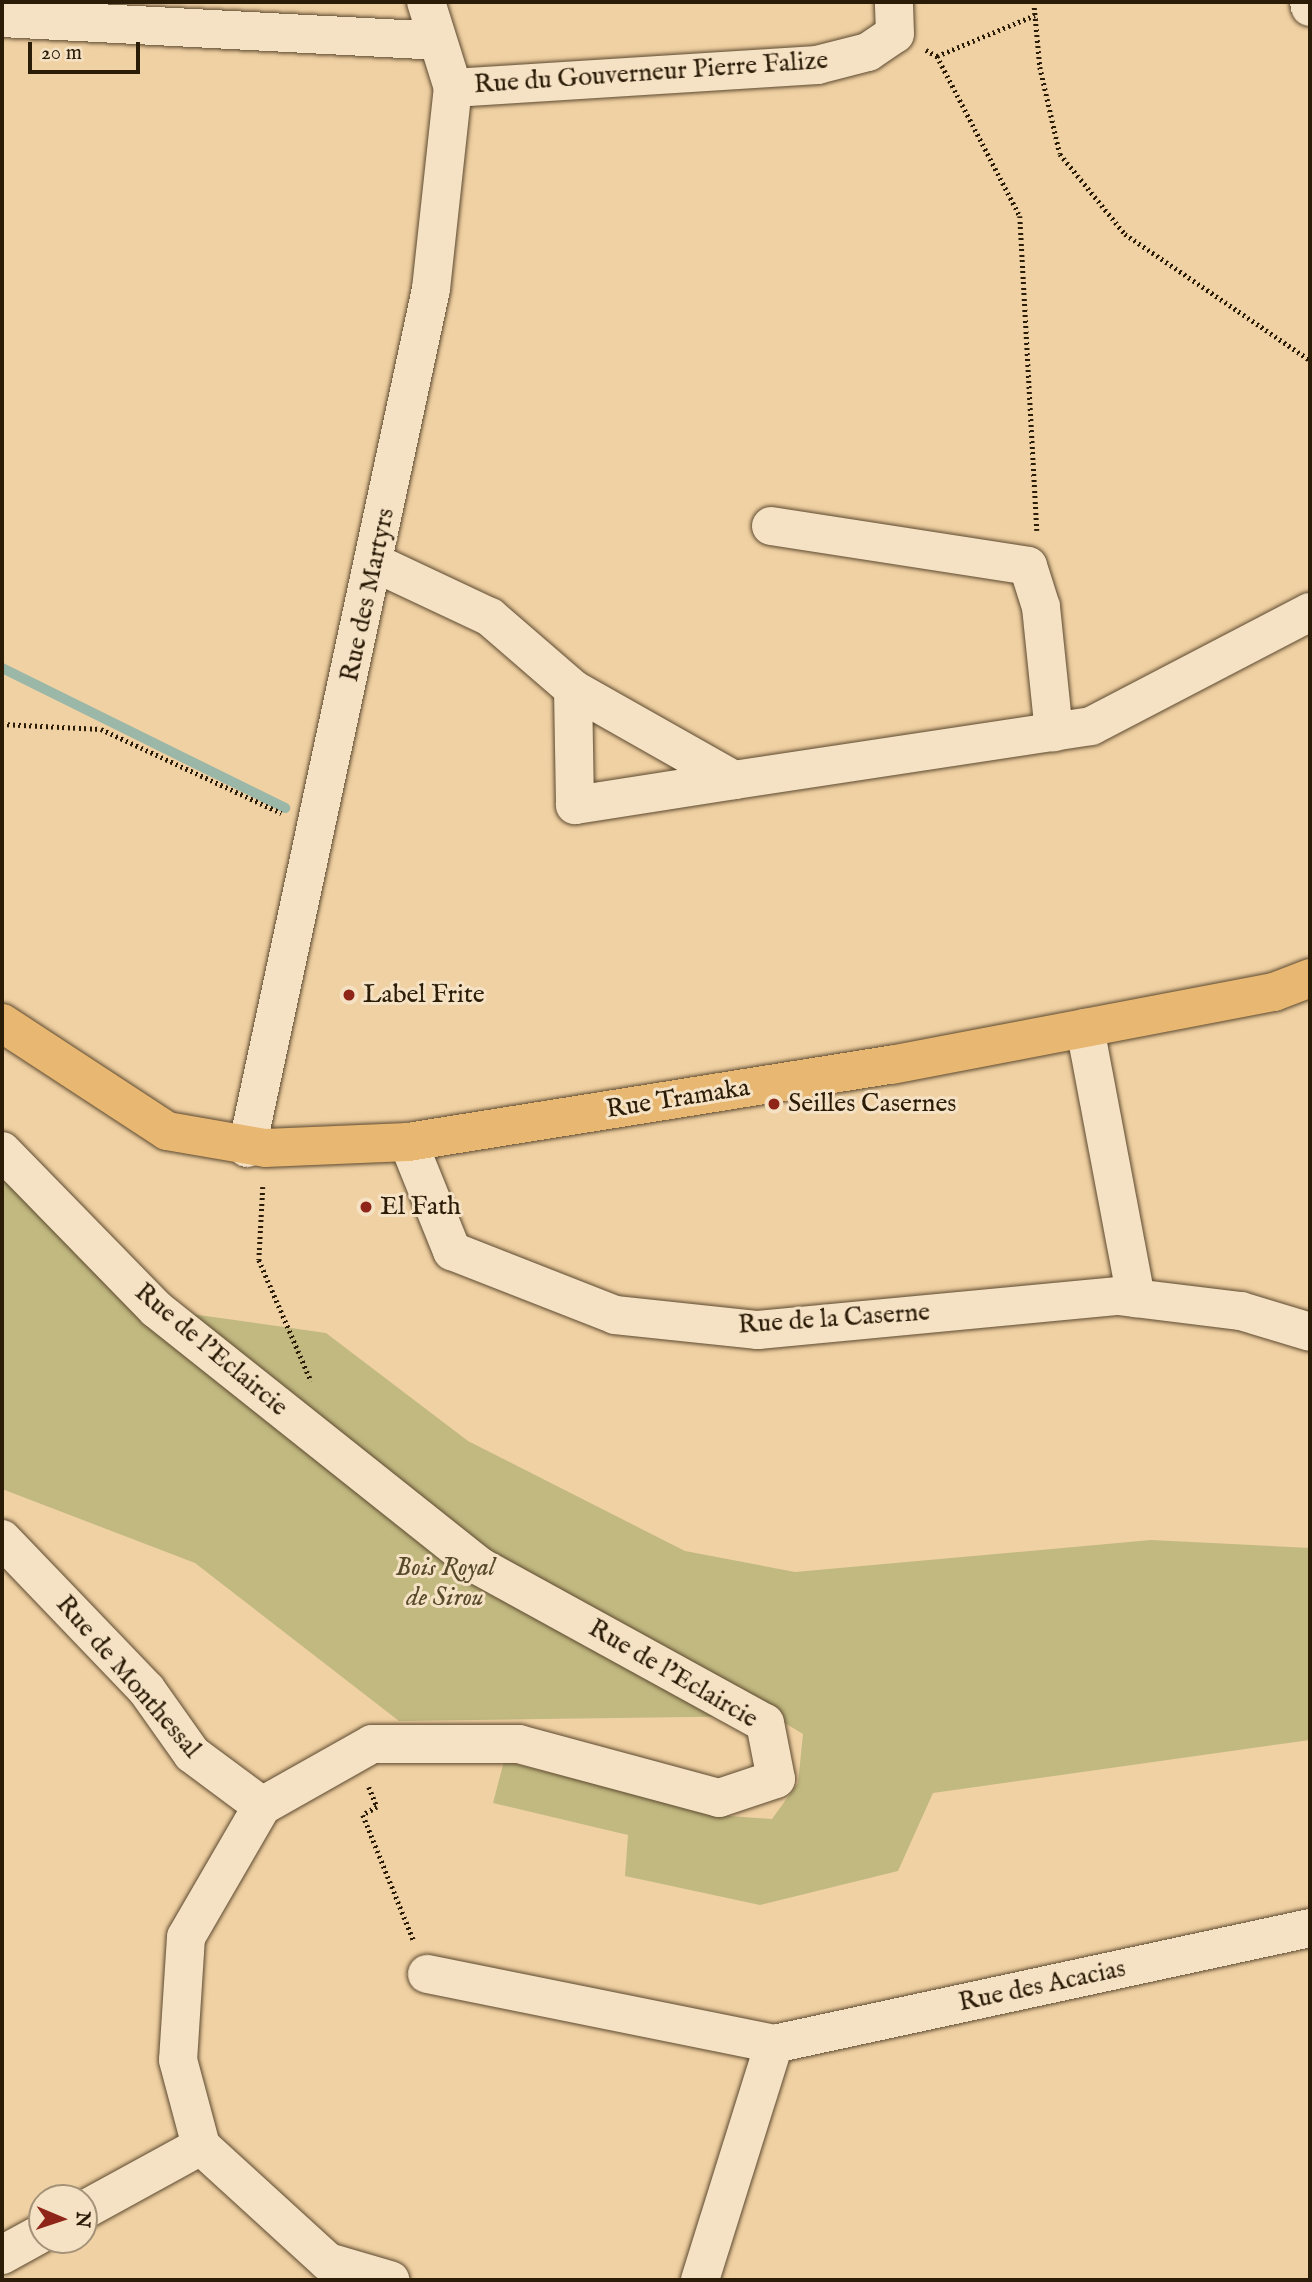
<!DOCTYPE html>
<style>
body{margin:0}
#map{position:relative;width:1312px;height:2282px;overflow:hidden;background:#f0d1a3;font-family:"IM FELL English",serif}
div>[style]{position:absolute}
.green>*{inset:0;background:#c1b980}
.stream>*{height:10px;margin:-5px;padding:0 5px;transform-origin:5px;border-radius:5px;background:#9ab7a8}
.path>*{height:4.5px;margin-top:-2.25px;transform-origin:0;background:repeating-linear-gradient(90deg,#2b1c08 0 2px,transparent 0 5.5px)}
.roads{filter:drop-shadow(0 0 2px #5c492f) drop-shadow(0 0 2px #5c492f)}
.minor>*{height:38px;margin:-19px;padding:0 19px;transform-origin:19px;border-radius:19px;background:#f5e1c3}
.major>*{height:38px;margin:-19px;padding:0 19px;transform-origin:19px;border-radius:19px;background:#e8b872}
.dots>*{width:19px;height:19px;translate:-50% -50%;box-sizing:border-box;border:4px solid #f5e1c3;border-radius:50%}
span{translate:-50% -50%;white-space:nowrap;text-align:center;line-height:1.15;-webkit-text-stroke:6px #f5e1c3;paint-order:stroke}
.street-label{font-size:26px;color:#2b1c08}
.poi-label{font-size:26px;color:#2b1c08}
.left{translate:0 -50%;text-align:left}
.park-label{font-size:26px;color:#584b2c;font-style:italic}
.frame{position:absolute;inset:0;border:4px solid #2b1c08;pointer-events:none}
.north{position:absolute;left:28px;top:2184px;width:70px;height:70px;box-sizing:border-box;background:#f5e1c3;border:2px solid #a49278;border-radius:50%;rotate:92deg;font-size:19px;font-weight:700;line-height:28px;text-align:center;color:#2b1c08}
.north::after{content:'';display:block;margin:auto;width:24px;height:32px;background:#8f2418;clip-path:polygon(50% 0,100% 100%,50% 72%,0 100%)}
.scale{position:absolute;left:28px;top:42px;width:112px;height:32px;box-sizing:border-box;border:4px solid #2b1c08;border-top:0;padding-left:9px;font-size:21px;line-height:24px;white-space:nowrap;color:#2b1c08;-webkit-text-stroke:5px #f5e1c3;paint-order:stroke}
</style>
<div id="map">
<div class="green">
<i style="clip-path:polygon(2px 1151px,156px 1309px,326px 1333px,468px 1441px,685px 1551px,795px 1572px,1151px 1540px,1310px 1548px,1310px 1740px,933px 1793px,898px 1871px,760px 1905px,625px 1876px,628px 1835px,493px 1803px,504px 1761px,716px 1815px,772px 1819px,798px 1783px,803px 1734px,773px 1716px,399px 1721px,195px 1563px,2px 1489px)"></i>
</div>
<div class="stream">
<i style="left:2px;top:668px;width:316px;rotate:26.3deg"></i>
</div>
<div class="path">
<i style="left:1034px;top:2px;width:65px;rotate:84.7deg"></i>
<i style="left:1040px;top:67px;width:89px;rotate:77.1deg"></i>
<i style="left:1060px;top:154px;width:103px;rotate:50.9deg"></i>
<i style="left:1125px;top:234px;width:224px;rotate:34.3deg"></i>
<i style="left:926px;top:50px;width:13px;rotate:29deg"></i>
<i style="left:937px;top:56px;width:180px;rotate:62.6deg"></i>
<i style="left:1020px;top:216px;width:315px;rotate:86.9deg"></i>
<i style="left:937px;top:56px;width:106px;rotate:-22.7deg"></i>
<i style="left:2px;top:724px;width:99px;rotate:2.9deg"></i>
<i style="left:101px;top:729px;width:199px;rotate:25deg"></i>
<i style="left:263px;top:1187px;width:73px;rotate:93.1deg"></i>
<i style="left:259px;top:1260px;width:132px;rotate:66.7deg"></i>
<i style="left:369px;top:1787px;width:22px;rotate:68deg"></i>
<i style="left:377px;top:1807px;width:16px;rotate:150deg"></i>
<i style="left:363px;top:1815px;width:136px;rotate:68deg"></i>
</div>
<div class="roads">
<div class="minor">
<i style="left:1309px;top:2px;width:5px;rotate:79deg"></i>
<i style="left:2px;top:18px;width:433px;rotate:3deg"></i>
<i style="left:453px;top:88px;width:365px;rotate:-3.6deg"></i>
<i style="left:817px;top:65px;width:53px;rotate:-14.3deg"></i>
<i style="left:868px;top:52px;width:32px;rotate:-34deg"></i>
<i style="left:895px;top:34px;width:32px;rotate:-92deg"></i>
<i style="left:771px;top:526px;width:260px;rotate:8.8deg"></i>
<i style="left:1028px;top:566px;width:43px;rotate:72.4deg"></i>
<i style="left:1041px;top:607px;width:126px;rotate:84.1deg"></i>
<i style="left:375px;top:563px;width:127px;rotate:25.2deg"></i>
<i style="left:490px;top:617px;width:110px;rotate:40.9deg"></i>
<i style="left:573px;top:689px;width:185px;rotate:29.5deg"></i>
<i style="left:734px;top:780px;width:361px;rotate:-8.6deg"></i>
<i style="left:1091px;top:726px;width:247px;rotate:-27.5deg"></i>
<i style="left:573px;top:689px;width:116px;rotate:89deg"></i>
<i style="left:575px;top:805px;width:161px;rotate:-8.9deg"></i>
<i style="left:1085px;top:1028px;width:275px;rotate:79.3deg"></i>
<i style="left:408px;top:1142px;width:118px;rotate:68deg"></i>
<i style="left:452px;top:1251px;width:175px;rotate:21.4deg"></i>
<i style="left:615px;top:1315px;width:144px;rotate:6deg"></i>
<i style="left:758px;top:1330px;width:362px;rotate:-5.4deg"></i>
<i style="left:1118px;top:1296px;width:124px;rotate:7deg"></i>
<i style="left:1241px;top:1311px;width:72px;rotate:16.9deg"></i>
<i style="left:247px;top:1148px;width:878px;rotate:-77.91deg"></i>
<i style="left:431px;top:289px;width:202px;rotate:-83.8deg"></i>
<i style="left:453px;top:88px;width:90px;rotate:-107.4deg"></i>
<i style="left:2px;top:1151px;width:221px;rotate:45.7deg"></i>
<i style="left:156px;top:1309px;width:413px;rotate:38.5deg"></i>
<i style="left:479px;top:1566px;width:326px;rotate:28.8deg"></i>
<i style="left:765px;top:1723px;width:57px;rotate:78.9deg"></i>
<i style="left:776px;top:1779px;width:60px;rotate:161.6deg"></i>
<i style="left:719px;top:1798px;width:207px;rotate:-164.9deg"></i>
<i style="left:519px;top:1744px;width:147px;rotate:180deg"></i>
<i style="left:372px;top:1744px;width:126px;rotate:150.6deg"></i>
<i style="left:262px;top:1806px;width:151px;rotate:120.1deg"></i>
<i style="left:186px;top:1937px;width:123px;rotate:93.7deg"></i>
<i style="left:178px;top:2060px;width:89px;rotate:75deg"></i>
<i style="left:2px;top:1539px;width:208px;rotate:46.2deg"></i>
<i style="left:146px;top:1689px;width:80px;rotate:54.7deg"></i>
<i style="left:192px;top:1754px;width:87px;rotate:36.6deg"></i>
<i style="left:427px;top:1974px;width:354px;rotate:11.4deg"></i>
<i style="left:774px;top:2044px;width:548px;rotate:-12.21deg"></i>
<i style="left:201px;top:2146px;width:172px;rotate:42.4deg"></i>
<i style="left:328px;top:2262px;width:65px;rotate:16.2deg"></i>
<i style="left:84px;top:2210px;width:133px;rotate:-28.7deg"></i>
<i style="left:2px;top:2255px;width:46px;rotate:-28.8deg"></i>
<i style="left:700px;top:2280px;width:247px;rotate:-72.6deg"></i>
</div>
<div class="major">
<i style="left:2px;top:1023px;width:197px;rotate:33.2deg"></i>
<i style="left:167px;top:1131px;width:99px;rotate:9.8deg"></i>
<i style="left:265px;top:1148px;width:143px;rotate:-2.4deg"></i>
<i style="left:408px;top:1142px;width:489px;rotate:-9.1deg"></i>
<i style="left:891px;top:1065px;width:390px;rotate:-10.8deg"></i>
<i style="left:1274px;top:992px;width:39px;rotate:-21deg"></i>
</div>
</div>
<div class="dots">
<i style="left:349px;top:995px;background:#8f2418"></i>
<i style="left:774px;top:1104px;background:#8f2418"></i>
<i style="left:366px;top:1207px;background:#8f2418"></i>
</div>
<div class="street-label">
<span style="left:651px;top:73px;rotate:-4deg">Rue du Gouverneur Pierre Falize</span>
<span style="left:368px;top:595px;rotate:-78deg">Rue des Martyrs</span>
<span style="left:678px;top:1099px;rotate:-9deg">Rue Tramaka</span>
<span style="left:834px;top:1319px;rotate:-4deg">Rue de la Caserne</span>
<span style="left:211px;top:1350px;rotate:40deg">Rue de l'Eclaircie</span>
<span style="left:673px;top:1674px;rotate:30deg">Rue de l'Eclaircie</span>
<span style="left:128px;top:1677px;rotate:49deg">Rue de Monthessal</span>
<span style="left:1042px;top:1986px;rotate:-12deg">Rue des Acacias</span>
</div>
<div class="poi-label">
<span class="left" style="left:363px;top:995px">Label Frite</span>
<span class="left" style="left:788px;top:1104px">Seilles Casernes</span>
<span class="left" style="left:380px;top:1207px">El Fath</span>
</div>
<div class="park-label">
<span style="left:445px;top:1583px">Bois Royal<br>de Sirou</span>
</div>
<div class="frame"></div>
<div class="north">N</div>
<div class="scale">20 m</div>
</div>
